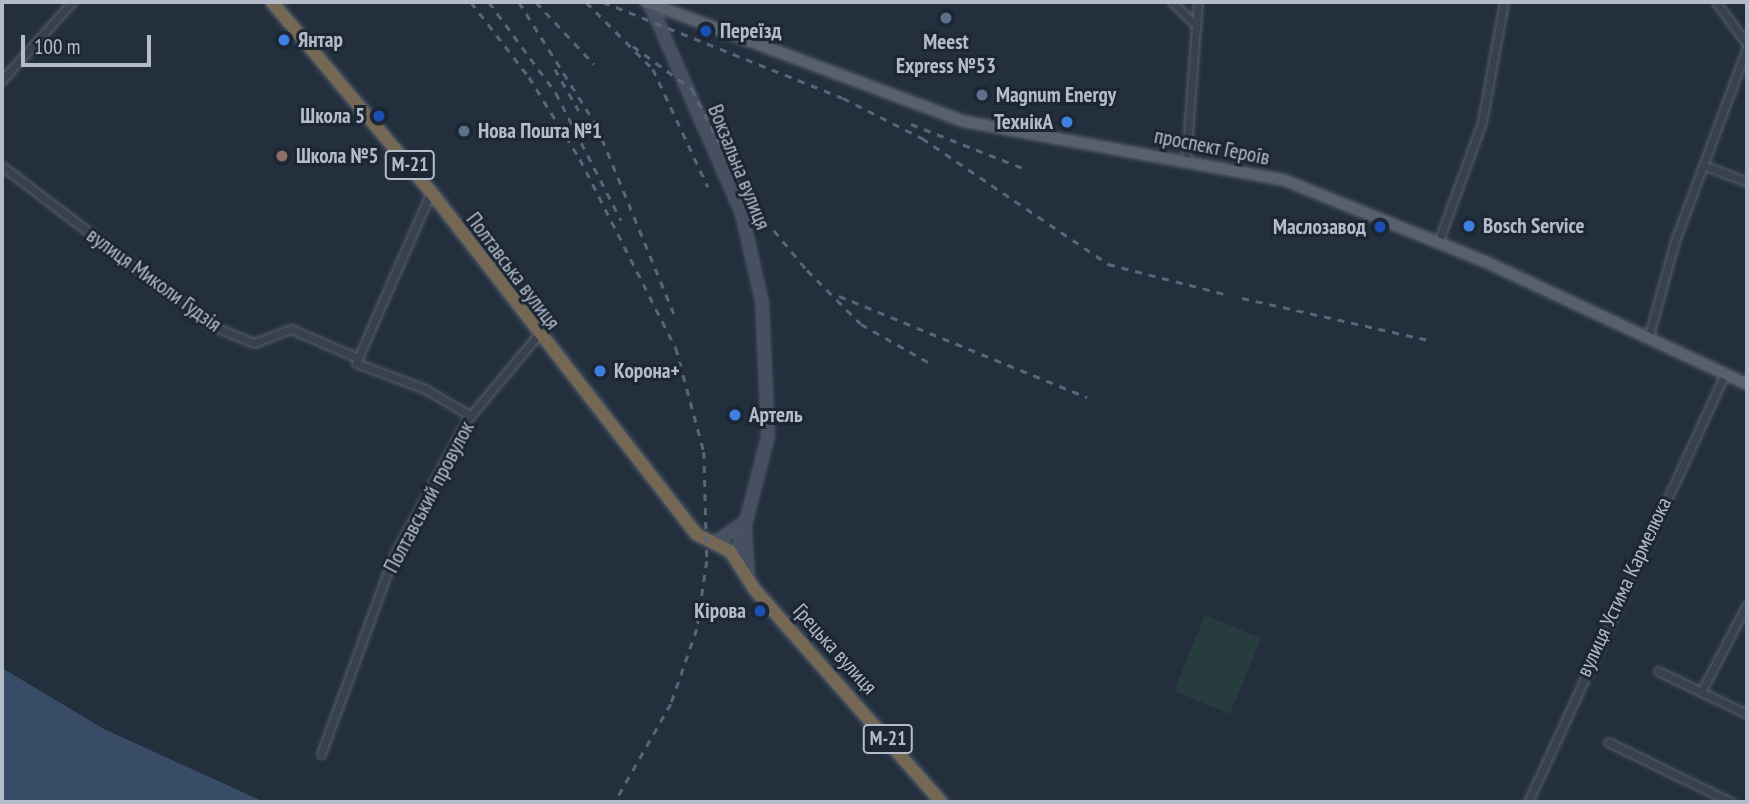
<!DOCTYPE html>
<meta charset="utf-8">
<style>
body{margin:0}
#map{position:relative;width:1749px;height:804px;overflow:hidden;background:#242f3e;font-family:"PT Sans Narrow",sans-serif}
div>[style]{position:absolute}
.green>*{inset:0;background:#263c3f}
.water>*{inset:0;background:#394c67}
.roads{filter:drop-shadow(0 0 2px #565f6c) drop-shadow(0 0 2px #565f6c)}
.street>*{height:7px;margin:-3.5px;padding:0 3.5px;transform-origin:3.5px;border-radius:3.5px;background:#38414e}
.secondary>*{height:10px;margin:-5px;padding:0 5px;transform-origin:5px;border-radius:5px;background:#465061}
.primary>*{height:10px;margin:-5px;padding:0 5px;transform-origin:5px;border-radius:5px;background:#56606e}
.highway>*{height:12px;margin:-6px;padding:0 6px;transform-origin:6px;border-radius:6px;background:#746855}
.rail>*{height:2.5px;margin-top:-1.25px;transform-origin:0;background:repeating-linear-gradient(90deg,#5a6575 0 7px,transparent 0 14px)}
.dots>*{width:19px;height:19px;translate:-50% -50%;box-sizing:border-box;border:4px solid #1d2633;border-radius:50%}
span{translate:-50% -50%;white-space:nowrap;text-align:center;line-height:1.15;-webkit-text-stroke:6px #1d2633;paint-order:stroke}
.shield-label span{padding:2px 5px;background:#1d2633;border:2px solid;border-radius:5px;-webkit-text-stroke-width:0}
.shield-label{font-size:19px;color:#b4bcc9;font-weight:700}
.poi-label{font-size:21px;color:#b4bcc9;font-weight:700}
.left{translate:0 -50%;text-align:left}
.right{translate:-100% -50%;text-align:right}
.street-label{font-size:21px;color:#b4bcc9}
.frame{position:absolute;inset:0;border:4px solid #b4bcc9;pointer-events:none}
.scale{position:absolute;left:21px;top:35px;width:130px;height:32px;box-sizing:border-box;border:4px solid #b4bcc9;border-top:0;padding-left:9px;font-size:21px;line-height:24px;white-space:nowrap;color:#b4bcc9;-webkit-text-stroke:5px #1d2633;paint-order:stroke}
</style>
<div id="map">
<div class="green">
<i style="clip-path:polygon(1205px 615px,1261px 638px,1230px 714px,1174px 691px)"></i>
</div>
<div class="water">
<i style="clip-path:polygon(2px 668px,104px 729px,264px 802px,2px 802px)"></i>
</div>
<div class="roads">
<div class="street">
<i style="left:1172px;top:2px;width:32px;rotate:44deg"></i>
<i style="left:1716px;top:2px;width:52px;rotate:53.6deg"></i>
<i style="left:2px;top:80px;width:105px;rotate:-48.1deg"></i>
<i style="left:1186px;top:160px;width:158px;rotate:-85.7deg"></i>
<i style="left:2px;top:166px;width:264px;rotate:37.3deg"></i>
<i style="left:212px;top:326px;width:45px;rotate:22deg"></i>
<i style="left:254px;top:343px;width:40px;rotate:-21deg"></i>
<i style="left:291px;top:329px;width:73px;rotate:23.4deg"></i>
<i style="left:1706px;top:166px;width:44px;rotate:21.3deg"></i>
<i style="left:431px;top:192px;width:187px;rotate:113.7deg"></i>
<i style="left:356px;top:363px;width:74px;rotate:20.6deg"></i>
<i style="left:425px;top:389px;width:53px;rotate:30.4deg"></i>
<i style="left:1438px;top:243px;width:129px;rotate:-70deg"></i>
<i style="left:1482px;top:122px;width:122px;rotate:-79.6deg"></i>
<i style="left:1648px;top:339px;width:102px;rotate:-74.6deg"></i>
<i style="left:1675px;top:241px;width:207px;rotate:-69.6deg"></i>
<i style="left:1658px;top:671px;width:99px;rotate:25.8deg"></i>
<i style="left:1701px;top:692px;width:99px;rotate:-62.4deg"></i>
<i style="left:1608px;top:742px;width:137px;rotate:26deg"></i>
<i style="left:321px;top:754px;width:210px;rotate:-69.9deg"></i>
<i style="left:393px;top:557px;width:156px;rotate:-61.6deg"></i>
<i style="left:467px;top:420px;width:109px;rotate:-50.2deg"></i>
<i style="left:1528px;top:802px;width:472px;rotate:-65.3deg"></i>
</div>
<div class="secondary">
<i style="left:650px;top:4px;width:229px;rotate:66.3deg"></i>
<i style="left:742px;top:214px;width:90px;rotate:77.2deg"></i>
<i style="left:762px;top:302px;width:134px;rotate:87.4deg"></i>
<i style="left:768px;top:436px;width:129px;rotate:104.4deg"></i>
<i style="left:745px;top:526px;width:51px;rotate:86.6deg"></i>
<i style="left:716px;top:542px;width:35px;rotate:-35deg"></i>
</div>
<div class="primary">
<i style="left:646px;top:2px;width:338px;rotate:20.6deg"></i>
<i style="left:962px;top:121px;width:327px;rotate:10.4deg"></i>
<i style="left:1284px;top:180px;width:218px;rotate:22.1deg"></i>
<i style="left:1486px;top:262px;width:288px;rotate:25.1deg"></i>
</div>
<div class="highway">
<i style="left:272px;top:2px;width:248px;rotate:50.1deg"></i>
<i style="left:431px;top:192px;width:433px;rotate:52.2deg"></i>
<i style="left:696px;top:534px;width:38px;rotate:27deg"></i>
<i style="left:730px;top:551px;width:46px;rotate:57.3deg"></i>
<i style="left:755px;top:590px;width:282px;rotate:48.7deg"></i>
</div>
</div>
<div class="rail">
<i style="left:471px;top:2px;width:95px;rotate:52.3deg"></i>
<i style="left:529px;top:77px;width:97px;rotate:58.1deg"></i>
<i style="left:580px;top:159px;width:212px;rotate:63.1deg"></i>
<i style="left:676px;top:348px;width:108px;rotate:74.9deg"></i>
<i style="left:704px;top:452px;width:109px;rotate:88.4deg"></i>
<i style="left:707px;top:561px;width:69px;rotate:98.4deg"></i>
<i style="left:697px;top:629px;width:79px;rotate:109.1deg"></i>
<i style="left:671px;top:704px;width:113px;rotate:119.7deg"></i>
<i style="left:489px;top:2px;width:113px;rotate:53.6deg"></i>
<i style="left:556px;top:93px;width:143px;rotate:62.9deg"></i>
<i style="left:519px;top:2px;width:146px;rotate:57.8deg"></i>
<i style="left:597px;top:126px;width:203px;rotate:67.7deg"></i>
<i style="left:536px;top:2px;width:85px;rotate:46.9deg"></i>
<i style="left:586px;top:2px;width:95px;rotate:45deg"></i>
<i style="left:653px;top:69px;width:130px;rotate:65deg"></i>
<i style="left:603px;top:2px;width:258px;rotate:21.8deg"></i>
<i style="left:843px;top:98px;width:89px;rotate:26.9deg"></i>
<i style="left:922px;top:138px;width:225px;rotate:34.1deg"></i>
<i style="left:1108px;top:264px;width:121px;rotate:14.4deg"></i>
<i style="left:633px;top:46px;width:73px;rotate:36.1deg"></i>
<i style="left:692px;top:89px;width:122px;rotate:63.2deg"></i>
<i style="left:747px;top:198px;width:94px;rotate:50.2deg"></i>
<i style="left:807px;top:270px;width:76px;rotate:45deg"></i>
<i style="left:861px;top:324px;width:77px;rotate:29.6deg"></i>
<i style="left:555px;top:69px;width:48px;rotate:60.3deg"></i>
<i style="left:911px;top:124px;width:126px;rotate:21.5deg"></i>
<i style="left:839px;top:296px;width:268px;rotate:22.2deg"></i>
<i style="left:1242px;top:298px;width:191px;rotate:12.7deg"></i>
</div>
<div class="dots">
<i style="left:946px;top:18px;background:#5c6f8a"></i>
<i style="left:706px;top:31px;background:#1a4fb4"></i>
<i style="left:284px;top:40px;background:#3f7fe0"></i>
<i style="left:982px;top:95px;background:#5c6f8a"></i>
<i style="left:379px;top:116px;background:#1a4fb4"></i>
<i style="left:1067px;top:122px;background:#3f7fe0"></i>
<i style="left:464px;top:131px;background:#5c6f8a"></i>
<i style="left:282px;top:156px;background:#8d6e63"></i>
<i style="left:1469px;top:226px;background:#3f7fe0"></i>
<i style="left:1380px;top:227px;background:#1a4fb4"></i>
<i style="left:600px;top:371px;background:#3f7fe0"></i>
<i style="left:735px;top:415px;background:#3f7fe0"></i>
<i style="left:760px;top:611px;background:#1a4fb4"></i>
</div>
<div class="shield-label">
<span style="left:410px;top:165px">М-21</span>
<span style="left:888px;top:739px">М-21</span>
</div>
<div class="poi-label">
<span class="left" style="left:720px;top:31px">Переїзд</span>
<span class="left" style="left:298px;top:40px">Янтар</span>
<span style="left:946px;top:54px">Meest<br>Express №53</span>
<span class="left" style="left:996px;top:95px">Magnum Energy</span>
<span class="right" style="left:365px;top:116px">Школа 5</span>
<span class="right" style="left:1053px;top:122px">ТехнікА</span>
<span class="left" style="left:478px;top:131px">Нова Пошта №1</span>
<span class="left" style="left:296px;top:156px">Школа №5</span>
<span class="left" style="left:1483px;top:226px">Bosch Service</span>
<span class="right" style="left:1366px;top:227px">Маслозавод</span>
<span class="left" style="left:614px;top:371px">Корона+</span>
<span class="left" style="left:749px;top:415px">Артель</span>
<span class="right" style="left:746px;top:611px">Кірова</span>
</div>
<div class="street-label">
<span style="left:1212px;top:147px;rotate:11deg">проспект Героїв</span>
<span style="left:739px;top:167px;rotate:68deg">Вокзальна вулиця</span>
<span style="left:513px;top:271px;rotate:53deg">Полтавська вулиця</span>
<span style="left:154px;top:280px;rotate:36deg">вулиця Миколи Гудзія</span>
<span style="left:429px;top:497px;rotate:-62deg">Полтавський провулок</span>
<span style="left:1624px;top:587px;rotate:-65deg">вулиця Устима Кармелюка</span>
<span style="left:835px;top:649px;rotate:48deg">Грецька вулиця</span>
</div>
<div class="frame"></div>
<div class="scale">100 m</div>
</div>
